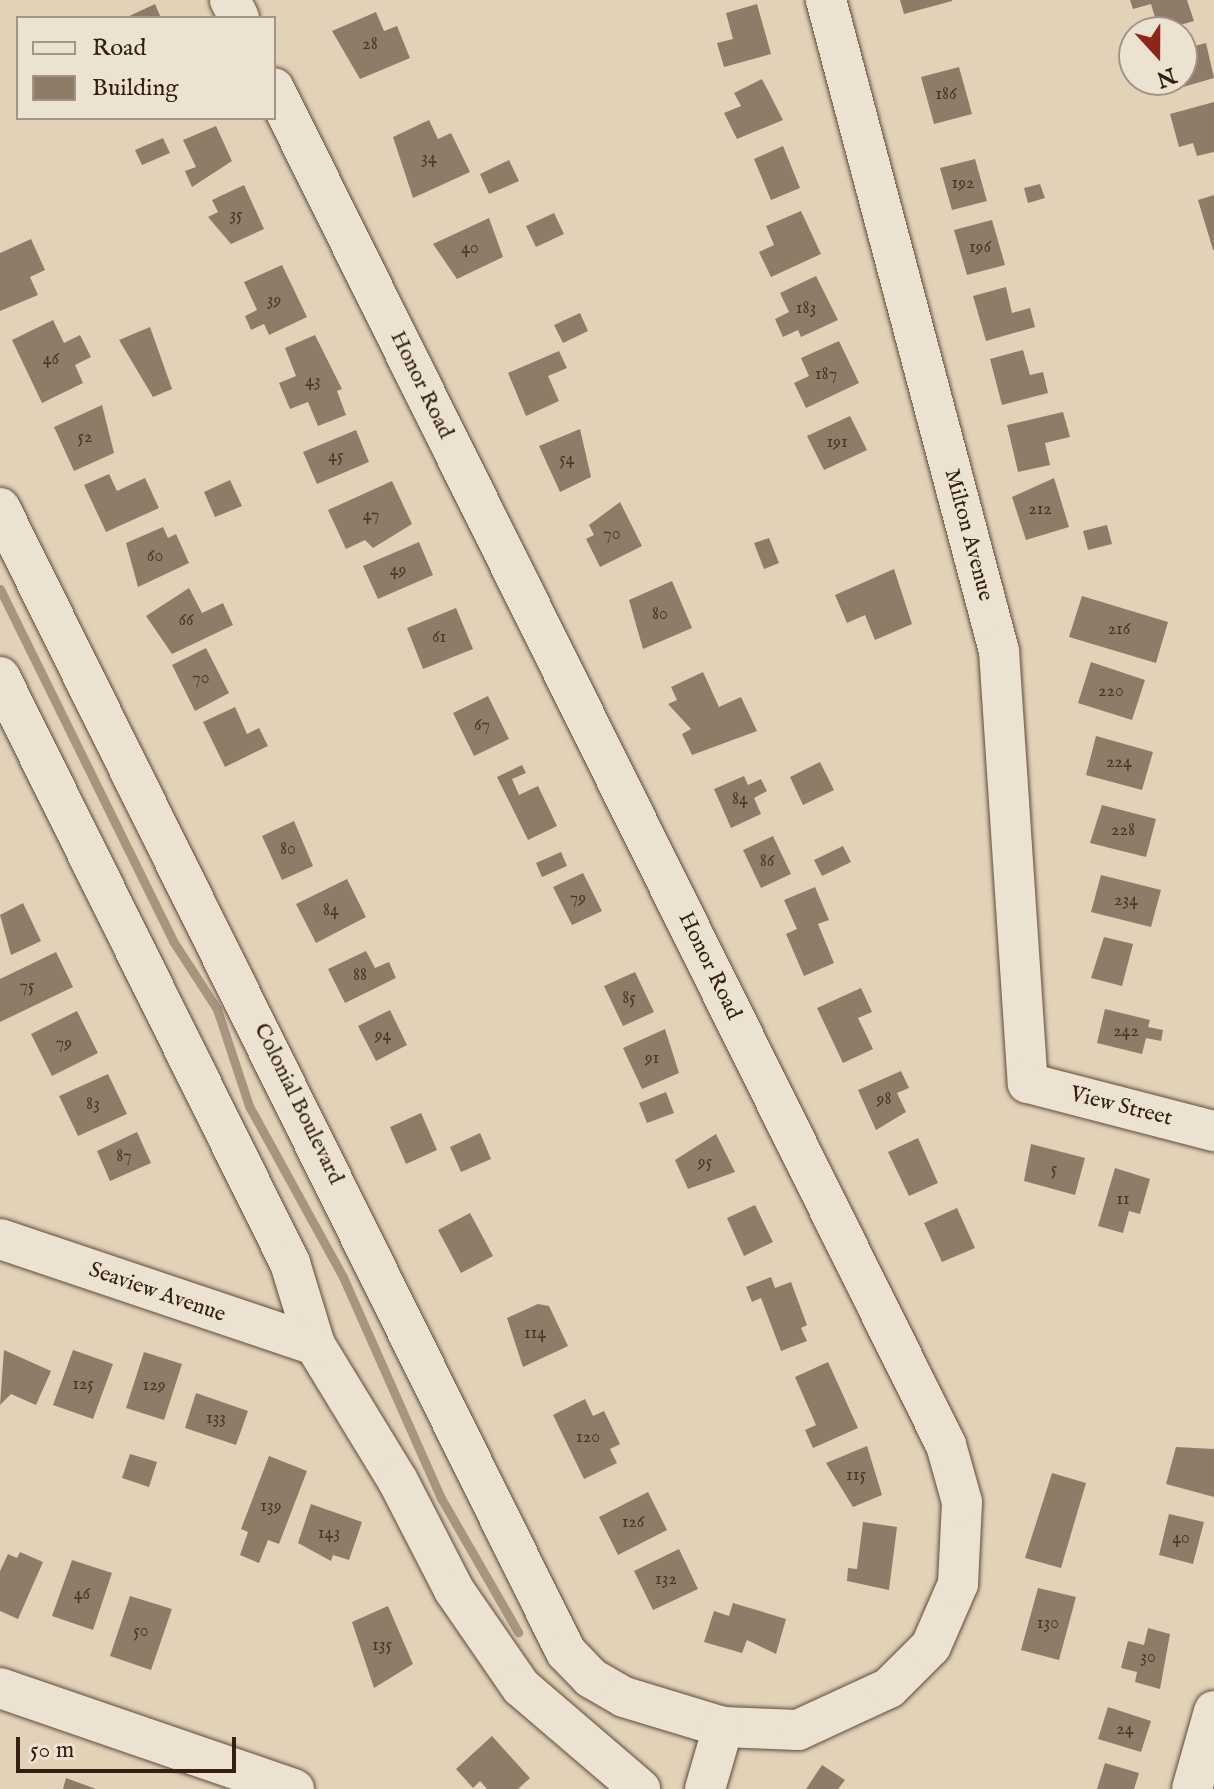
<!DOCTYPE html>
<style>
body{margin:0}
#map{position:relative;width:1214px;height:1789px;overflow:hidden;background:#e2d3b8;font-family:"IM FELL English",serif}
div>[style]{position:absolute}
.stream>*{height:9px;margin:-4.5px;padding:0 4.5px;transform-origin:4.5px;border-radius:4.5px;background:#a79580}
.building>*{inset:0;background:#8f7c68}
.roads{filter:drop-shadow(0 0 2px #604b3c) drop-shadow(0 0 2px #604b3c)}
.minor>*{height:40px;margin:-20px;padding:0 20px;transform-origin:20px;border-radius:20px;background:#ece2d1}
span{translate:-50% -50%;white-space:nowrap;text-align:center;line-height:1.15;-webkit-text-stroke:7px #ece2d1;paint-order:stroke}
.number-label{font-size:18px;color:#4c3628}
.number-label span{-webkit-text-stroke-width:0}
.street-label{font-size:22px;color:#351e12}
.legend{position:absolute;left:16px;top:16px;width:260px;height:104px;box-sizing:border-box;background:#ece2d1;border:2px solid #a39485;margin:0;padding:10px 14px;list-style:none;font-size:24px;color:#351e12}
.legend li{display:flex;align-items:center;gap:16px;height:40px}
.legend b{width:40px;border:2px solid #a39485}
.north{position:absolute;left:1118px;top:16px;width:80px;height:80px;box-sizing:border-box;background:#ece2d1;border:2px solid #a39485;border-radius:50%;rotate:159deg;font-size:22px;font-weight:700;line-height:32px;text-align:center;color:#351e12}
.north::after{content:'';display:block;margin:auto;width:28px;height:36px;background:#8f2418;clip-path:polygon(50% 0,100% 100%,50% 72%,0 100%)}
.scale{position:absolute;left:16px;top:1737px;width:220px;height:36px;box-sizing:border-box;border:4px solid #351e12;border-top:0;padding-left:10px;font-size:24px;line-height:28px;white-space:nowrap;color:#351e12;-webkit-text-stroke:6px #ece2d1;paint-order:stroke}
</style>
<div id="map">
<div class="stream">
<i style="left:0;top:589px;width:392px;rotate:63.8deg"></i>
<i style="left:173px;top:941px;width:81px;rotate:57.1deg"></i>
<i style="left:217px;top:1009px;width:102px;rotate:71.7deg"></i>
<i style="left:249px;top:1106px;width:195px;rotate:61.2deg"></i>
<i style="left:343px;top:1277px;width:242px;rotate:66.1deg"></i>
<i style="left:441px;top:1498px;width:155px;rotate:60.1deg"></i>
</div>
<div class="building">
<i style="clip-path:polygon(900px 0,952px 0,952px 1px,904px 14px)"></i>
<i style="clip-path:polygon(1130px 0,1187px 0,1194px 21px,1159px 31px,1151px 4px,1133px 9px)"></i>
<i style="clip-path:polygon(155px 4px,161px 18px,125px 18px)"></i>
<i style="clip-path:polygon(757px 4px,771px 54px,724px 67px,717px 43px,733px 39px,726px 13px)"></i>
<i style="clip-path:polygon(376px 12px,384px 31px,397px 26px,410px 58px,360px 79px,332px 31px)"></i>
<i style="clip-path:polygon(1206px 43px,1214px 78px,1169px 91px,1166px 80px,1182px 80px,1182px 49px)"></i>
<i style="clip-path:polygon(959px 67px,972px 114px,934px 124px,921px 77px)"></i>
<i style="clip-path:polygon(762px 79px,783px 120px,737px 139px,724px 113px,741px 106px,734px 93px)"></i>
<i style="clip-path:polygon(1214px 102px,1214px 152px,1197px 156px,1193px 143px,1179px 147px,1170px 114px)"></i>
<i style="clip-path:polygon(429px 120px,438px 139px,451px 133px,470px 172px,413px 198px,393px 137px)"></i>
<i style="clip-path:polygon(216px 126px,232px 161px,192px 187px,185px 171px,196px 167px,183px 140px)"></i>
<i style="clip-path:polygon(163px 138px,170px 153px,142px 165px,135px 150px)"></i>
<i style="clip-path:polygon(783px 146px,800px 188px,771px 200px,754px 159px)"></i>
<i style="clip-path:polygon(975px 159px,987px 201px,952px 210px,940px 168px)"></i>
<i style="clip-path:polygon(509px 160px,519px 181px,489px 194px,480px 174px)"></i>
<i style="clip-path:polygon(1040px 184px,1045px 198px,1028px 203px,1024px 188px)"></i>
<i style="clip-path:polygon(244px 185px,264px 229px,231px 244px,208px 217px,218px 212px,212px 200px)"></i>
<i style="clip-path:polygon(1214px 195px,1214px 250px,1213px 250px,1198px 200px)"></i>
<i style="clip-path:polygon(801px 211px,821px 254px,771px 277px,759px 252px,774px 245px,766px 226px)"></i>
<i style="clip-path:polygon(554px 213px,564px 234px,536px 247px,526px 226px)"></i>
<i style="clip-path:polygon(489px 218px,503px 257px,457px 279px,433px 244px)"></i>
<i style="clip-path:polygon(992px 220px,1005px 265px,967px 275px,954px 230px)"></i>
<i style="clip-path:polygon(31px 239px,45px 270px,30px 277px,38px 295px,0 311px,0 253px)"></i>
<i style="clip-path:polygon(282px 265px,307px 317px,269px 335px,264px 324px,251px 330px,245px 316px,257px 310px,244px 282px)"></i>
<i style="clip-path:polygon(816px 276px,838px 320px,801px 337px,798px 330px,783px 337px,775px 319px,789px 312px,780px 293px)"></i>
<i style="clip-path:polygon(1006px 287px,1012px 313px,1030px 308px,1035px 327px,986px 341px,973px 296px)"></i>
<i style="clip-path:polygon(580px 313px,588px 331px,563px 343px,554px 325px)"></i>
<i style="clip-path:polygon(53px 320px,64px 343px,80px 335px,91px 357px,75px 365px,83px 383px,42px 403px,12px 340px)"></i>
<i style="clip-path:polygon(150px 327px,172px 389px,153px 397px,119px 340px)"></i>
<i style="clip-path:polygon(315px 335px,342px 389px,337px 391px,346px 415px,318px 426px,308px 402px,290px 409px,279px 383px,296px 376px,285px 348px)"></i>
<i style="clip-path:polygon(839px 341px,859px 383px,806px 408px,794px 383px,809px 376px,801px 358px)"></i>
<i style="clip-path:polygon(1023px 350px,1030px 375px,1043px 372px,1048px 393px,1002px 405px,990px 359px)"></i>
<i style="clip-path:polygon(559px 351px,567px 368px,548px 376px,559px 401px,526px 416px,508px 373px)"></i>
<i style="clip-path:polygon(102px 405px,114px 453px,74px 471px,54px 427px)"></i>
<i style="clip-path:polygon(1063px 412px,1070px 437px,1045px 443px,1050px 465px,1018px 472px,1007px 425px)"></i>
<i style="clip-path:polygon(850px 416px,867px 450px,824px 470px,807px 436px)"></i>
<i style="clip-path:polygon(580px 429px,591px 477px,560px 492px,539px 446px)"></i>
<i style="clip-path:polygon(356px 430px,369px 462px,317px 484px,303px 452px)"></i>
<i style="clip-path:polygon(109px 474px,117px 491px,145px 478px,159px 508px,106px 532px,84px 485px)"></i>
<i style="clip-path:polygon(1054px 478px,1069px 527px,1026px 540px,1012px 497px)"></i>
<i style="clip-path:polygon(230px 480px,242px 506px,215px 517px,204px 492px)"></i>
<i style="clip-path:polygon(392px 481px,412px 524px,373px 548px,365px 540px,346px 549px,328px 510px)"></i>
<i style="clip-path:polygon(620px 502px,642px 546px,600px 567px,586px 539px,594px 535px,589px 525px)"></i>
<i style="clip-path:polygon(1107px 525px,1112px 544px,1088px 550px,1083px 531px)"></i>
<i style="clip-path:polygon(163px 527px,168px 538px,176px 534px,189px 563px,138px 587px,126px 543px)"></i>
<i style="clip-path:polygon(769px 538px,779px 563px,764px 569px,754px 543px)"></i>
<i style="clip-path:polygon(419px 542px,433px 575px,378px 599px,363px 566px)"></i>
<i style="clip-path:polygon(894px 569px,912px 624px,875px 640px,865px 615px,847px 623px,835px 595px)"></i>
<i style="clip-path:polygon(672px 581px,692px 628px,643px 649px,629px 600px)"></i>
<i style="clip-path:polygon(189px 588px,202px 613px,223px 603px,233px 625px,172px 654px,146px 616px)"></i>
<i style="clip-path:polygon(1082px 596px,1168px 622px,1156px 663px,1069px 637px)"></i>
<i style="clip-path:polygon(456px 608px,473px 649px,423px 669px,407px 628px)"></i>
<i style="clip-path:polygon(206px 648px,229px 693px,195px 711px,172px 665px)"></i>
<i style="clip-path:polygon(1091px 662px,1145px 680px,1132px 720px,1078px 703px)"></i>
<i style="clip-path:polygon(703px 672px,719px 707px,741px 697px,757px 731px,692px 755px,682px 734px,691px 729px,668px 704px,677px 700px,671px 687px)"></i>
<i style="clip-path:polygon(488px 696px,509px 739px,474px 756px,453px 713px)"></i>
<i style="clip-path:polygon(235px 707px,247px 734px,259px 728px,268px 746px,225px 767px,203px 722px)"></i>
<i style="clip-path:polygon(1096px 736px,1153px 752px,1142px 790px,1086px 775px)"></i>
<i style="clip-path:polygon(820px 762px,834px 790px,803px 805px,790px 777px)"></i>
<i style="clip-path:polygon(522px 765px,526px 773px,512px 779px,519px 795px,538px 786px,557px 826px,528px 840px,497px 777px)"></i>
<i style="clip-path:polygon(744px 776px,748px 785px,761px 779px,767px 791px,754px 798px,761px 814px,731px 828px,714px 789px)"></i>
<i style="clip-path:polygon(1102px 805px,1156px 819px,1146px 857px,1090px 843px)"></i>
<i style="clip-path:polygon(294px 821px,313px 866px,282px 880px,262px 836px)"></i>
<i style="clip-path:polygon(773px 836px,791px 874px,761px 888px,743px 850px)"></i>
<i style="clip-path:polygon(843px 846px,851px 862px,822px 876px,814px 860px)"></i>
<i style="clip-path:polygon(561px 852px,567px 866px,542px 877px,536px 863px)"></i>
<i style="clip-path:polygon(583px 873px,602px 911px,572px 925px,553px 887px)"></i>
<i style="clip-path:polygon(1101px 875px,1161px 890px,1151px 927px,1091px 912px)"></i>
<i style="clip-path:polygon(347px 879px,366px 917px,316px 943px,296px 904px)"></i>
<i style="clip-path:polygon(815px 887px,829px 920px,818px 924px,834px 963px,804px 976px,786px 934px,797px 929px,784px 900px)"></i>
<i style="clip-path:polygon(23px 903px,41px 941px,11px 955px,0 915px)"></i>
<i style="clip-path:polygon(1104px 937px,1133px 944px,1122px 986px,1091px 978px)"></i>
<i style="clip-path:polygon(366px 951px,375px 968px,389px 962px,396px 978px,345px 1003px,328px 969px)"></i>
<i style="clip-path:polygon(56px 952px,73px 987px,0 1022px,0 979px)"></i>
<i style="clip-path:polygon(635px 972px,654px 1012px,623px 1026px,604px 986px)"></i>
<i style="clip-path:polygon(861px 988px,872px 1012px,858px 1018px,873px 1049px,843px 1063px,817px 1008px)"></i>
<i style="clip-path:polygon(1105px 1009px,1150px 1020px,1148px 1027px,1163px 1030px,1161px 1041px,1146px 1038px,1142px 1054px,1097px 1043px)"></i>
<i style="clip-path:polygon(390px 1010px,407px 1045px,376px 1061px,358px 1026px)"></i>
<i style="clip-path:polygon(77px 1011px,98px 1053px,52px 1076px,31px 1034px)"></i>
<i style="clip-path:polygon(665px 1029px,679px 1073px,642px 1089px,623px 1048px)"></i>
<i style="clip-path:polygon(901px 1071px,909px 1088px,897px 1093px,906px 1112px,876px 1130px,858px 1090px)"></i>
<i style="clip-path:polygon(108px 1074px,127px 1114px,78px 1136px,59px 1096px)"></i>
<i style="clip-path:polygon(666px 1092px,674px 1113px,647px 1123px,639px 1103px)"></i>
<i style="clip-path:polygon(421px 1113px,437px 1150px,406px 1164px,390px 1127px)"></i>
<i style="clip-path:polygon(137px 1132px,151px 1163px,110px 1181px,97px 1151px)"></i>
<i style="clip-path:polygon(480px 1133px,491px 1159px,461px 1172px,450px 1147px)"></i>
<i style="clip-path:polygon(716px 1134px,735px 1172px,688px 1189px,675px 1160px)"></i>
<i style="clip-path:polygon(918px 1138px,938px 1183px,909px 1196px,888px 1152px)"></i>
<i style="clip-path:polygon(1031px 1144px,1085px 1158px,1075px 1195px,1024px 1181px)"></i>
<i style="clip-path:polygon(1115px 1168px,1150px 1179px,1140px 1214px,1129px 1211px,1123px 1233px,1098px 1226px)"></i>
<i style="clip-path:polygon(755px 1205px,773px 1242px,744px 1256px,727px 1218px)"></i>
<i style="clip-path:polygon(957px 1208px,975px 1248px,942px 1262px,924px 1223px)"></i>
<i style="clip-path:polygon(470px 1213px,493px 1256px,461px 1273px,438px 1230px)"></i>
<i style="clip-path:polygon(771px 1277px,775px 1288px,791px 1282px,807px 1325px,801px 1328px,807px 1341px,781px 1351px,761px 1298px,752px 1302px,746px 1287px)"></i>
<i style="clip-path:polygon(538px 1304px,549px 1306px,568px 1346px,523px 1367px,507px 1318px)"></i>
<i style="clip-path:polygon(4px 1350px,51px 1371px,36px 1405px,11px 1394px,0 1405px)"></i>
<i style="clip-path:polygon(73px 1350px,113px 1364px,93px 1419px,53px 1405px)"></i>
<i style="clip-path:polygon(144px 1352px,182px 1364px,164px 1420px,126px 1408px)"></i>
<i style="clip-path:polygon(828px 1362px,858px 1428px,813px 1448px,805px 1430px,816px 1425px,795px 1377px)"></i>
<i style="clip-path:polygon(196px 1393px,248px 1411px,236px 1445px,185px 1428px)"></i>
<i style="clip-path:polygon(585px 1399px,593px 1416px,604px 1411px,620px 1444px,610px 1449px,617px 1463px,584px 1479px,553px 1415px)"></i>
<i style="clip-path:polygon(867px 1446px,882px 1495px,853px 1507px,826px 1463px)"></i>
<i style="clip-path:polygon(1176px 1447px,1214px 1449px,1214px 1497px,1166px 1484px)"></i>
<i style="clip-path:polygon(130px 1454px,157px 1462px,149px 1487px,122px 1478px)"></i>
<i style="clip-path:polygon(269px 1456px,307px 1471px,279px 1544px,268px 1540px,259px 1563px,240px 1555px,248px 1532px,241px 1529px)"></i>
<i style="clip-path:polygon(1052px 1473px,1086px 1483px,1061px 1568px,1025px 1558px)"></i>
<i style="clip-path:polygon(648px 1492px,667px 1530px,618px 1555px,599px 1517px)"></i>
<i style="clip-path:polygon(311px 1504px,362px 1522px,349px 1560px,333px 1555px,331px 1561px,298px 1543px)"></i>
<i style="clip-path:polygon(1169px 1514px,1204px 1522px,1193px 1564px,1159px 1555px)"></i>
<i style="clip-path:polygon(863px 1522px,897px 1527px,889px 1590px,847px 1581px,848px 1568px,857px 1569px)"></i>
<i style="clip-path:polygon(679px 1549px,698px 1589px,653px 1610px,634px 1571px)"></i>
<i style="clip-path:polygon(20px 1552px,43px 1562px,18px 1619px,0 1611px,0 1571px,8px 1554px,17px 1558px)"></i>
<i style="clip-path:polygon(72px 1560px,112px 1573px,93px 1630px,52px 1616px)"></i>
<i style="clip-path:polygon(1038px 1588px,1076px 1597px,1059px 1660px,1021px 1650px)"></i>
<i style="clip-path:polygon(130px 1596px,172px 1609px,151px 1670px,110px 1656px)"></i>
<i style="clip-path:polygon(733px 1603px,786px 1619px,776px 1654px,747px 1640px,742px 1653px,704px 1642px,714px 1611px,729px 1616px)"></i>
<i style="clip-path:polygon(388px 1606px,413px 1664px,374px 1688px,352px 1622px)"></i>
<i style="clip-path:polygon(1148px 1628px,1170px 1634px,1160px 1689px,1135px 1682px,1137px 1672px,1121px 1668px,1128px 1641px,1144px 1645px)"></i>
<i style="clip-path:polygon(1108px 1707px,1151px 1721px,1141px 1752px,1098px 1739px)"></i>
<i style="clip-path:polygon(492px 1736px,530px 1778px,518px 1789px,487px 1789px,480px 1781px,473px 1788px,456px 1769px)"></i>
<i style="clip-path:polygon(1105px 1763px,1139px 1773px,1134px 1789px,1097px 1789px)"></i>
<i style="clip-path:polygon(822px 1765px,845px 1780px,838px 1789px,806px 1789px)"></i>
<i style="clip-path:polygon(66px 1778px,96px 1789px,63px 1789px)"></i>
</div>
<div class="roads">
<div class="minor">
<i style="left:230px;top:0;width:20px;rotate:63deg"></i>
<i style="left:826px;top:0;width:674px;rotate:75.12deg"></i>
<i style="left:999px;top:651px;width:433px;rotate:86.2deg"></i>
<i style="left:1028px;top:1083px;width:192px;rotate:14.5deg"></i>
<i style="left:0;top:508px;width:1276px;rotate:63.68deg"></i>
<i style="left:566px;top:1652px;width:36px;rotate:46deg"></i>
<i style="left:591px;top:1678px;width:38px;rotate:30deg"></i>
<i style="left:624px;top:1697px;width:103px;rotate:16.9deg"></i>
<i style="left:723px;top:1727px;width:75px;rotate:2.3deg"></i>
<i style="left:798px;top:1730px;width:100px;rotate:-24.8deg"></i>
<i style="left:889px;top:1688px;width:59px;rotate:-45deg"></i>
<i style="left:931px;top:1646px;width:68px;rotate:-66.5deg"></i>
<i style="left:958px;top:1584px;width:82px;rotate:-87.2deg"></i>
<i style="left:962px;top:1502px;width:59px;rotate:-105.7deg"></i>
<i style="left:946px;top:1445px;width:1514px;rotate:-116.35deg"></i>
<i style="left:0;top:677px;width:654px;rotate:63.67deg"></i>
<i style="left:290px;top:1263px;width:86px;rotate:73deg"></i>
<i style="left:315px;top:1345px;width:159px;rotate:58.6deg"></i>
<i style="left:398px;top:1481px;width:123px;rotate:62.8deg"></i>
<i style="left:454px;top:1590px;width:118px;rotate:55.4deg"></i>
<i style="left:521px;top:1687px;width:157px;rotate:40.6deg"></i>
<i style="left:0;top:1239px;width:332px;rotate:18.6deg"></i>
<i style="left:0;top:1688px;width:311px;rotate:19deg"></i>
<i style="left:705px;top:1789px;width:65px;rotate:-73.8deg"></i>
<i style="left:1192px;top:1789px;width:81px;rotate:-74.2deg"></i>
</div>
</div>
<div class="number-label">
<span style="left:370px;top:45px">28</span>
<span style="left:946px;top:95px">186</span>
<span style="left:429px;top:159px">34</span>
<span style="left:963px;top:184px">192</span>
<span style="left:236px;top:216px">35</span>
<span style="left:980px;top:248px">196</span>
<span style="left:470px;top:249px">40</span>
<span style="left:274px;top:301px">39</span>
<span style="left:806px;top:309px">183</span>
<span style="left:51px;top:360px">46</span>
<span style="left:826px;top:375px">187</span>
<span style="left:313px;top:382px">43</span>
<span style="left:85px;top:438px">52</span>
<span style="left:837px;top:443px">191</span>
<span style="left:336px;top:457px">45</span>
<span style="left:567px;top:460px">54</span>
<span style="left:1040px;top:510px">212</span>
<span style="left:371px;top:516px">47</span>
<span style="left:612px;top:535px">70</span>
<span style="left:155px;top:557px">60</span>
<span style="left:398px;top:571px">49</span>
<span style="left:660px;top:615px">80</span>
<span style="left:186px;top:621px">66</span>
<span style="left:1119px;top:630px">216</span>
<span style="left:439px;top:638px">61</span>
<span style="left:201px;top:679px">70</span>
<span style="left:1111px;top:692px">220</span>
<span style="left:482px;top:726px">67</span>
<span style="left:1119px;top:763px">224</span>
<span style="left:740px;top:800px">84</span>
<span style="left:1123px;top:831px">228</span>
<span style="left:288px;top:850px">80</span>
<span style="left:767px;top:862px">86</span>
<span style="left:578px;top:899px">79</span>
<span style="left:1126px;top:901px">234</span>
<span style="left:331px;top:911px">84</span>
<span style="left:360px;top:976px">88</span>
<span style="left:27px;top:987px">75</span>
<span style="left:629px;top:999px">85</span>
<span style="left:1126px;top:1032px">242</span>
<span style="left:383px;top:1036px">94</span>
<span style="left:64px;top:1044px">79</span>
<span style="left:652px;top:1059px">91</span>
<span style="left:884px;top:1100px">98</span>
<span style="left:93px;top:1105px">83</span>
<span style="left:124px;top:1157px">87</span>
<span style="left:705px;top:1163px">95</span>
<span style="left:1054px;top:1170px">5</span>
<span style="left:1123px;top:1200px">11</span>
<span style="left:535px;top:1334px">114</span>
<span style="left:83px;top:1385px">125</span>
<span style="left:154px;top:1386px">129</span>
<span style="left:216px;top:1419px">133</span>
<span style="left:588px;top:1438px">120</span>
<span style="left:856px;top:1476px">115</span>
<span style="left:271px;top:1507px">139</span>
<span style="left:633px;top:1523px">126</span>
<span style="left:329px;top:1534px">143</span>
<span style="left:1181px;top:1539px">40</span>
<span style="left:666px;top:1580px">132</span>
<span style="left:82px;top:1595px">46</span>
<span style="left:1048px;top:1624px">130</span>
<span style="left:141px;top:1632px">50</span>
<span style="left:382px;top:1646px">135</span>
<span style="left:1148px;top:1658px">30</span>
<span style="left:1125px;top:1730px">24</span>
</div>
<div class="street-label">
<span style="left:421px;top:385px;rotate:64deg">Honor Road</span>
<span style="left:968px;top:535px;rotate:75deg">Milton Avenue</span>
<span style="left:709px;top:966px;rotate:64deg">Honor Road</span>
<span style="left:298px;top:1104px;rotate:64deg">Colonial Boulevard</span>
<span style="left:1121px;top:1107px;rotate:14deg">View Street</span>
<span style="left:157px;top:1293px;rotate:19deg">Seaview Avenue</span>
</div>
<ul class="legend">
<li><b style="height:10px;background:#ece2d1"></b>Road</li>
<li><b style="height:22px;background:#8f7c68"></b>Building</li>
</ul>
<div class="north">N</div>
<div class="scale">50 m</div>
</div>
